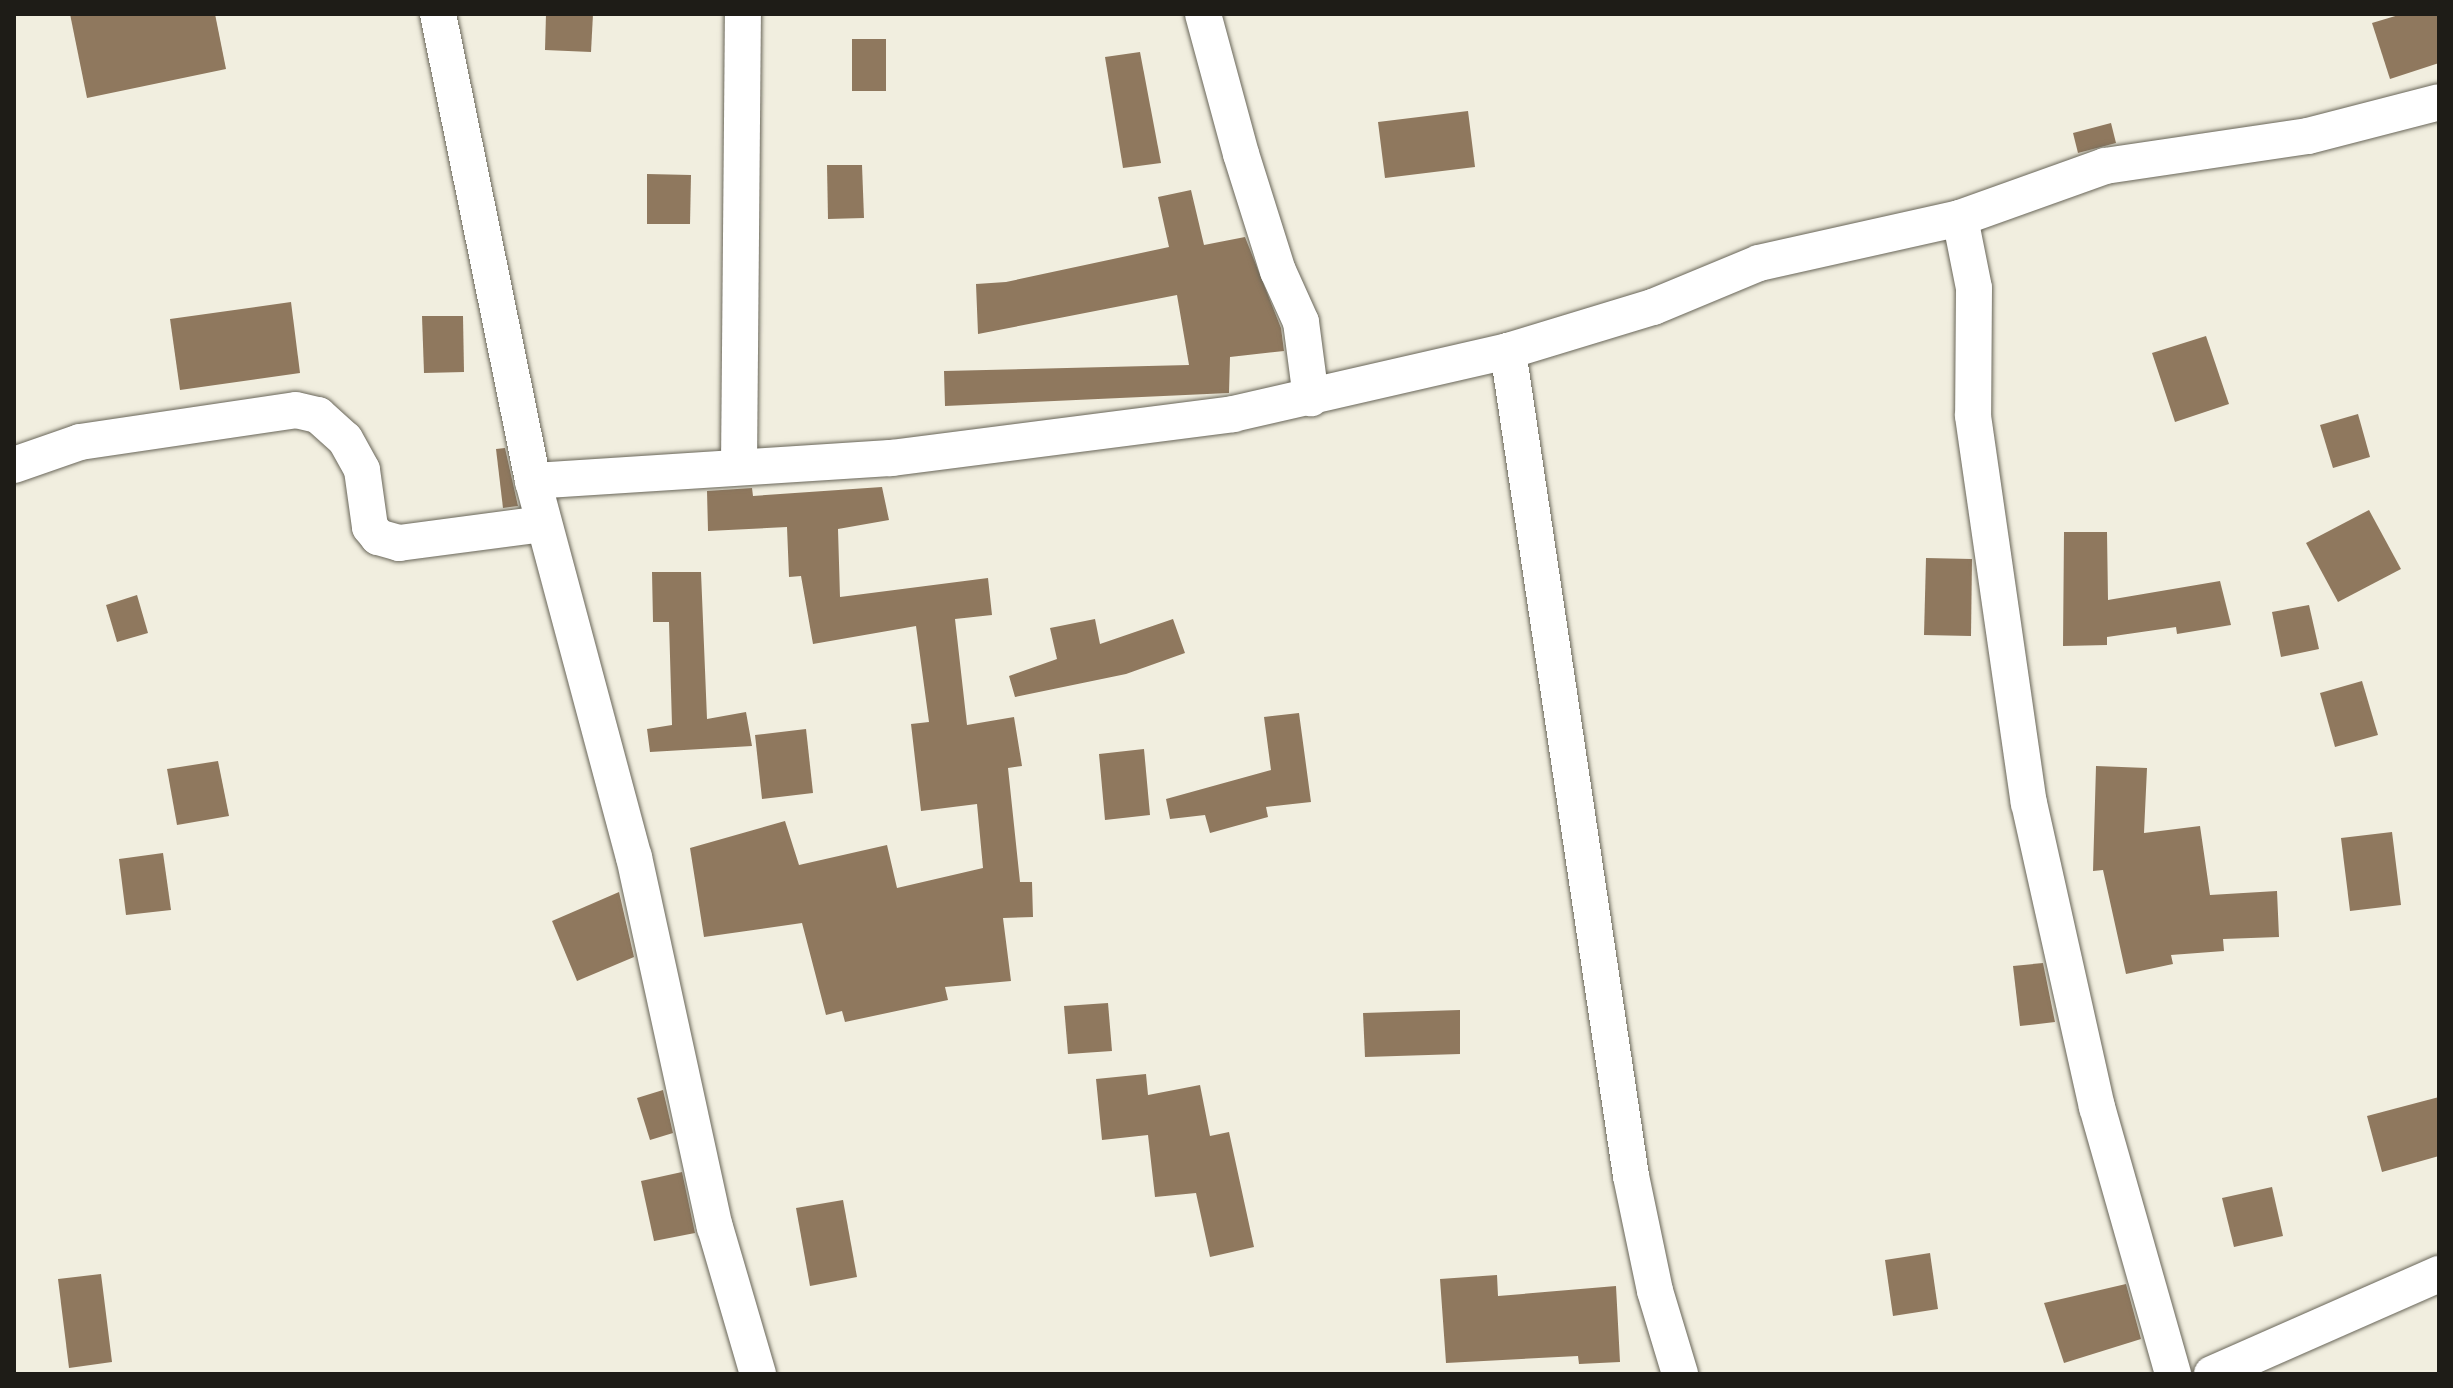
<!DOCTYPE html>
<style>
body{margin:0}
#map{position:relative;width:2453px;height:1388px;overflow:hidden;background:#f1eedf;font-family:"Playfair Display",serif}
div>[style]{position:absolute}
.building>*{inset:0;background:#8f785e}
.roads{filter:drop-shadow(0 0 2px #696659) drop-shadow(0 0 2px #696659)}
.minor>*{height:36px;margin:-18px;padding:0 18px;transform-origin:18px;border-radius:18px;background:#fff}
span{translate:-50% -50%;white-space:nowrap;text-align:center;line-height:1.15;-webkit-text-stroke:6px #fff;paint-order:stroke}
.frame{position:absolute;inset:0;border:16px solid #1e1c17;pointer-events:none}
</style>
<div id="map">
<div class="building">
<i style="clip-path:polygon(70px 14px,215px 14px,226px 69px,87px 98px)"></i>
<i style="clip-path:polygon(546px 14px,593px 14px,591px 52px,545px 50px)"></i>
<i style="clip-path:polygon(2402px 14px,2439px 14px,2439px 63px,2390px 79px,2372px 23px)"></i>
<i style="clip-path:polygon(852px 39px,886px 39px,886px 91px,852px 91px)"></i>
<i style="clip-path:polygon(1140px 52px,1161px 163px,1123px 168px,1105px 57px)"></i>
<i style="clip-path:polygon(1468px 111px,1475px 167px,1385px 178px,1378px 122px)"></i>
<i style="clip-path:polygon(2111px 123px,2116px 143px,2078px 153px,2073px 133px)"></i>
<i style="clip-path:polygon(827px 165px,862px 165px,864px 218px,828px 219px)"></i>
<i style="clip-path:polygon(647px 174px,691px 175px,690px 224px,647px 224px)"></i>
<i style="clip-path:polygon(1191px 190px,1204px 245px,1245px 237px,1281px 328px,1284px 351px,1230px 357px,1229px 393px,945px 406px,944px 371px,1189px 365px,1177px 295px,978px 334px,976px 284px,1006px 282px,1169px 247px,1158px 197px)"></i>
<i style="clip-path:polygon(291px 302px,300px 373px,180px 390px,170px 319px)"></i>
<i style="clip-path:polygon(422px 316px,463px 316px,464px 372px,424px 373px)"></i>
<i style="clip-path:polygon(2206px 336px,2229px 404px,2175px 422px,2152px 353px)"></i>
<i style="clip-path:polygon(2358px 414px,2370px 457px,2333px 468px,2320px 425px)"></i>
<i style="clip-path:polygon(505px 448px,518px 506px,503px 508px,496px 449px)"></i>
<i style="clip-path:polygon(882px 487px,889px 520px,838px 529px,840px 597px,988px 578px,992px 615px,955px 619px,967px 725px,1014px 717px,1022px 766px,1008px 768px,1020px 882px,1032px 882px,1033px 917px,1003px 918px,1011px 981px,945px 987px,948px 1000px,845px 1022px,842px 1011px,826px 1015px,802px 923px,704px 937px,690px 848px,785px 821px,799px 865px,887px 845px,897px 888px,983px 868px,977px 804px,921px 811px,911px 724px,929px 722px,916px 626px,813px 644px,801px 576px,789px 577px,787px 527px,708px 531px,707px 491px,752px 488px,753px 496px)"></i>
<i style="clip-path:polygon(2369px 510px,2401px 569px,2338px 602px,2306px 543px)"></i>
<i style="clip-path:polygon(2064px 532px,2107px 532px,2108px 600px,2220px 581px,2231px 625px,2177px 634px,2176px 627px,2107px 637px,2107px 645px,2063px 646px)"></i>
<i style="clip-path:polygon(1926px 558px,1972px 559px,1971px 636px,1924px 635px)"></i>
<i style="clip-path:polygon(652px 572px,701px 572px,707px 719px,746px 712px,752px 746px,650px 752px,647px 729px,672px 725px,669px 622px,653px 622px)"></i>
<i style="clip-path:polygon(137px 595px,148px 633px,117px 642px,106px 605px)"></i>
<i style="clip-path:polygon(2309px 605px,2319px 649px,2281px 657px,2272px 612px)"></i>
<i style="clip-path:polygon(1095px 619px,1100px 644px,1173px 619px,1185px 653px,1126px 674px,1015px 697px,1009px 676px,1057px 659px,1050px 628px)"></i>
<i style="clip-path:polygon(2362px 681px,2378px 735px,2335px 747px,2320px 693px)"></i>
<i style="clip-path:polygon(1299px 713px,1311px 802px,1266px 807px,1268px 817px,1210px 833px,1205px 815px,1170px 819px,1166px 799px,1271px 770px,1264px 717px)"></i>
<i style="clip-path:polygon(806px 729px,813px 793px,762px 799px,755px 735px)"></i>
<i style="clip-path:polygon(1144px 749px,1150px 815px,1105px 820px,1099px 754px)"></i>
<i style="clip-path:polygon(218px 761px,229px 816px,177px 825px,167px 769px)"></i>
<i style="clip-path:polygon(2096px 766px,2147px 768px,2144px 833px,2200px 826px,2210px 895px,2277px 891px,2279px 937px,2223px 939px,2224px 951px,2171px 955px,2173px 964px,2126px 974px,2103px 870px,2093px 871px)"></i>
<i style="clip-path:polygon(2392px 832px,2401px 905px,2350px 911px,2341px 838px)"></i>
<i style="clip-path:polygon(163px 853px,171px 910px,126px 915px,119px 859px)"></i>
<i style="clip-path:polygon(619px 892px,634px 957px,577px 981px,552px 921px)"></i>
<i style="clip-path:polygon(2043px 963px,2055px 1022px,2020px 1026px,2013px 966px)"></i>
<i style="clip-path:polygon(1108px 1003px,1112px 1051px,1068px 1054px,1064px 1006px)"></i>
<i style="clip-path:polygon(1460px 1010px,1460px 1054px,1365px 1057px,1363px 1013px)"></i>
<i style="clip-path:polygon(1146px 1074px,1148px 1095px,1200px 1085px,1210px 1136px,1229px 1132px,1254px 1247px,1210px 1257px,1196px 1193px,1155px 1197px,1148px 1135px,1102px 1140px,1096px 1079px)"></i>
<i style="clip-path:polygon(663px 1090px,673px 1133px,650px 1140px,637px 1098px)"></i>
<i style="clip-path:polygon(2439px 1097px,2439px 1156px,2382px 1172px,2367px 1116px)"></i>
<i style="clip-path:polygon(682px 1172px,695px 1233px,654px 1241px,641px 1181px)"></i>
<i style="clip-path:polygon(2272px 1187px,2283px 1236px,2234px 1247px,2222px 1198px)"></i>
<i style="clip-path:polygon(843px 1200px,857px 1277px,810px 1286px,796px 1208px)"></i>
<i style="clip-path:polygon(1930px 1253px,1938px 1309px,1893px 1316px,1885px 1260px)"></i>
<i style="clip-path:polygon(101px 1274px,112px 1362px,69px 1368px,58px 1279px)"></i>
<i style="clip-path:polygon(1497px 1275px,1498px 1296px,1616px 1286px,1620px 1362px,1579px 1364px,1578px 1356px,1446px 1363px,1440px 1279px)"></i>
<i style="clip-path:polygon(2126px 1284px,2141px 1339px,2064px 1363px,2044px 1303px)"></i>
</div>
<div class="roads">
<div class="minor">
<i style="left:438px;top:14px;width:477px;rotate:78.5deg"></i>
<i style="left:533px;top:481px;width:389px;rotate:75deg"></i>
<i style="left:634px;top:857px;width:379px;rotate:77.7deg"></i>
<i style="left:715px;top:1227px;width:153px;rotate:73.7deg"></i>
<i style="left:1203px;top:14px;width:145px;rotate:74.8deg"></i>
<i style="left:1241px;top:154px;width:123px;rotate:72.5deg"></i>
<i style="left:1278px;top:271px;width:56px;rotate:65.7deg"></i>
<i style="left:1301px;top:322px;width:77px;rotate:82.5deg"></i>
<i style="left:1960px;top:218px;width:71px;rotate:78.7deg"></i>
<i style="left:1974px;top:288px;width:128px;rotate:90.4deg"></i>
<i style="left:1973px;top:416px;width:391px;rotate:81.8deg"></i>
<i style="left:2029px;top:803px;width:312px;rotate:77.4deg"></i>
<i style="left:2097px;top:1107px;width:278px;rotate:74.1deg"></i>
<i style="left:1508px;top:351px;width:834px;rotate:81.52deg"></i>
<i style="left:1631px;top:1176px;width:117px;rotate:78.2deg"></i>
<i style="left:1655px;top:1291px;width:87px;rotate:73.2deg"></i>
<i style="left:14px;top:465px;width:70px;rotate:-19.2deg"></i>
<i style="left:80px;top:442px;width:218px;rotate:-8.4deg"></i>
<i style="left:296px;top:410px;width:23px;rotate:13deg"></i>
<i style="left:318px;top:415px;width:36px;rotate:42deg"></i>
<i style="left:345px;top:439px;width:35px;rotate:61deg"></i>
<i style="left:362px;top:470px;width:58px;rotate:82deg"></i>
<i style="left:370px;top:527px;width:13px;rotate:51deg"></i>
<i style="left:378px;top:537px;width:22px;rotate:16deg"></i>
<i style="left:399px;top:543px;width:146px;rotate:-7.5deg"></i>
<i style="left:739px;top:465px;width:451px;rotate:-89.5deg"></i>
<i style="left:533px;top:481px;width:359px;rotate:-3.7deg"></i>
<i style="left:891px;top:458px;width:345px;rotate:-7.3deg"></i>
<i style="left:1233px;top:414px;width:282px;rotate:-12.9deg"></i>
<i style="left:1508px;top:351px;width:152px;rotate:-16.9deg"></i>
<i style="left:1653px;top:307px;width:115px;rotate:-22.5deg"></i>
<i style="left:1759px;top:263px;width:206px;rotate:-12.6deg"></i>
<i style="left:1960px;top:218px;width:154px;rotate:-19.7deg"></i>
<i style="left:2105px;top:166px;width:205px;rotate:-8.4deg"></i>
<i style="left:2308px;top:136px;width:135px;rotate:-14.5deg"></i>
<i style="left:2212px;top:1374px;width:248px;rotate:-23.8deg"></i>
</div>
</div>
<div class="frame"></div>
</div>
